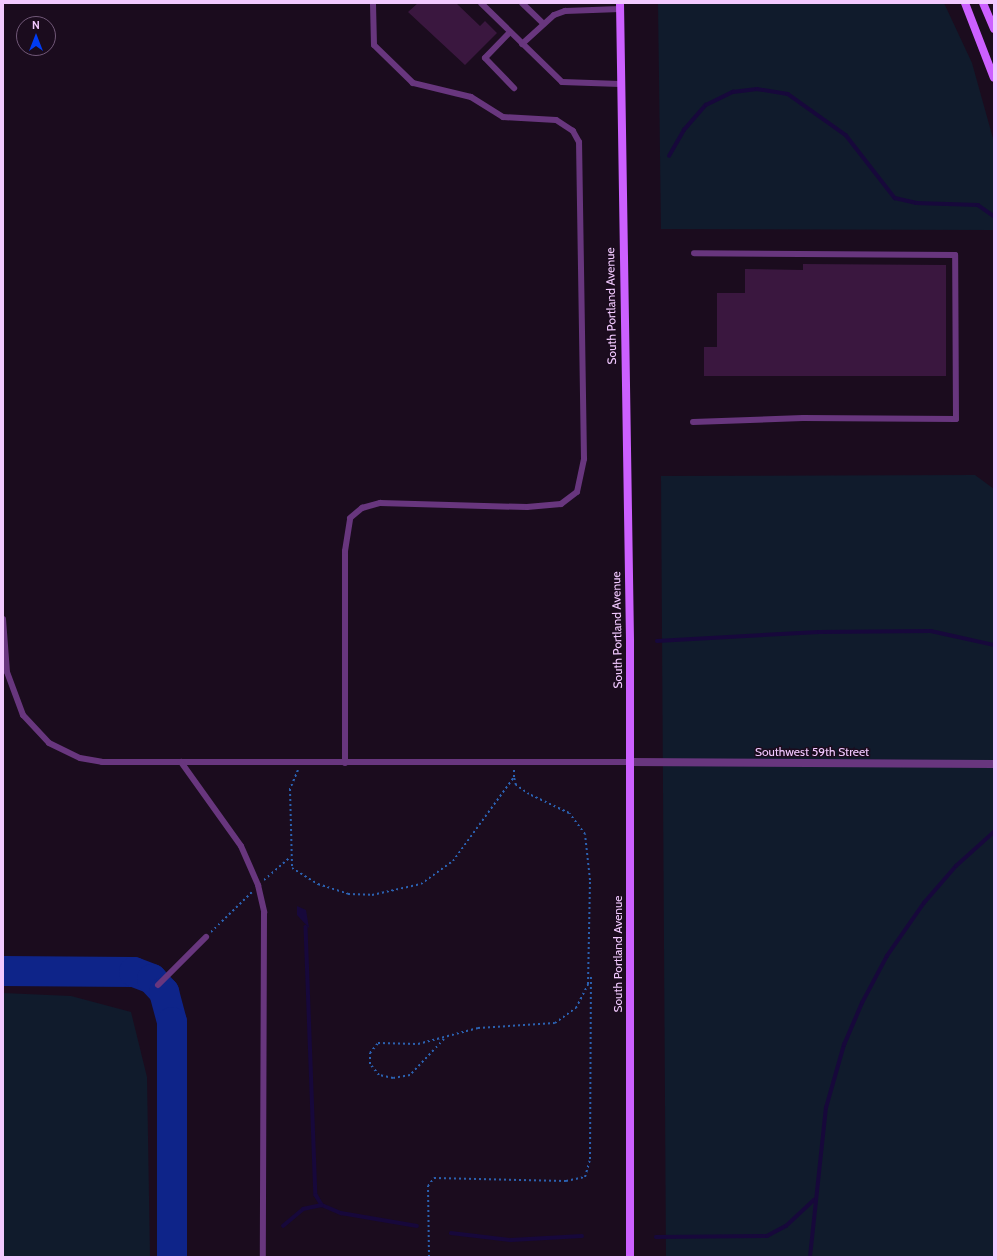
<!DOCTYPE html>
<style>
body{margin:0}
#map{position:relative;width:997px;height:1260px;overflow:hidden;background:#1b0c1e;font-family:Cabin,sans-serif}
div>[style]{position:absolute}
.green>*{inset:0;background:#101b2c}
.water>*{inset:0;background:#17083b}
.stream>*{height:3.5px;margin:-1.75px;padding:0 1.75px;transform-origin:1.75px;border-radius:1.75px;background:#17083b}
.taxiway>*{height:30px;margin:-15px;padding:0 15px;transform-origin:15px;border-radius:15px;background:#0e2489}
.building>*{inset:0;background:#3a173f}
.path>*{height:2px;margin-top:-1px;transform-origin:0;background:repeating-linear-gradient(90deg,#2b61b1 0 2px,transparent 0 5px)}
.service>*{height:6px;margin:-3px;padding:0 3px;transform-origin:3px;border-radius:3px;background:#68367e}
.minor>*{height:8px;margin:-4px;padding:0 4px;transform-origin:4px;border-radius:4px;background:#68367e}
.secondary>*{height:8px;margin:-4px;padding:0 4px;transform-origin:4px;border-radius:4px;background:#cc60ff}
span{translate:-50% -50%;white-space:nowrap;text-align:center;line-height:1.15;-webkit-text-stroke:3px #1b0c1e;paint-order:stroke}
.street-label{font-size:12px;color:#f2c9ff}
.frame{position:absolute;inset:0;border:4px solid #f2c9ff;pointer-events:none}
.north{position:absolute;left:16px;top:16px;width:40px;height:40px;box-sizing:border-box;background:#1b0c1e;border:1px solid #715878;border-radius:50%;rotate:0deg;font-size:11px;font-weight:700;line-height:16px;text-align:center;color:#f2c9ff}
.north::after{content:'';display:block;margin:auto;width:14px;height:18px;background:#003cf4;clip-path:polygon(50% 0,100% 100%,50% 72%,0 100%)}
</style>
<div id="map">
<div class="green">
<i style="clip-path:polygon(658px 3px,944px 3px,972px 63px,994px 142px,994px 230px,661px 229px)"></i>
<i style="clip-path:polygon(975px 475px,994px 489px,994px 1257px,666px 1257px,661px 476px)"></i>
<i style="clip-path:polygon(3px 993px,71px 996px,131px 1012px,147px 1077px,150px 1257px,3px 1257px)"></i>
</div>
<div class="water">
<i style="clip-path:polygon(297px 906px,306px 910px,309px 928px,297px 915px)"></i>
</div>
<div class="stream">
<i style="left:669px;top:156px;width:30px;rotate:-60deg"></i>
<i style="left:684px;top:130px;width:33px;rotate:-49deg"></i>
<i style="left:706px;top:105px;width:30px;rotate:-26deg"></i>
<i style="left:733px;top:92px;width:24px;rotate:-7deg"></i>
<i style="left:757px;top:89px;width:31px;rotate:9deg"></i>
<i style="left:788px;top:94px;width:71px;rotate:35.3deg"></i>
<i style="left:846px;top:135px;width:80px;rotate:52.1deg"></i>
<i style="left:895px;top:198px;width:22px;rotate:13deg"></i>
<i style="left:916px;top:203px;width:62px;rotate:1.8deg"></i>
<i style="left:978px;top:205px;width:19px;rotate:35deg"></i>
<i style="left:657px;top:641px;width:162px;rotate:-3.2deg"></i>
<i style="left:819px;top:632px;width:112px;rotate:-0.5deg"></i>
<i style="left:931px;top:631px;width:65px;rotate:12.5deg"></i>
<i style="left:306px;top:927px;width:268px;rotate:87.9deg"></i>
<i style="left:316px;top:1195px;width:12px;rotate:59deg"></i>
<i style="left:322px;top:1205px;width:21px;rotate:23deg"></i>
<i style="left:341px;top:1213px;width:77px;rotate:9.7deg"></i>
<i style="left:283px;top:1226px;width:26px;rotate:-40deg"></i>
<i style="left:303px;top:1209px;width:19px;rotate:-12deg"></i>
<i style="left:451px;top:1233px;width:60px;rotate:6.7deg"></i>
<i style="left:511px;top:1240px;width:71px;rotate:-3.2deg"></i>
<i style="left:656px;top:1237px;width:111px;rotate:-0.5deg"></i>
<i style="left:767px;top:1236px;width:21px;rotate:-28deg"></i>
<i style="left:786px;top:1226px;width:38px;rotate:-43deg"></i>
<i style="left:810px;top:1257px;width:150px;rotate:-83.9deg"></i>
<i style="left:826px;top:1108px;width:66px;rotate:-74.1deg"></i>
<i style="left:844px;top:1045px;width:46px;rotate:-66.8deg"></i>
<i style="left:862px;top:1003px;width:53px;rotate:-62deg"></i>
<i style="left:887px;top:956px;width:65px;rotate:-55.1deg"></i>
<i style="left:924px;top:903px;width:49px;rotate:-49.1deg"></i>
<i style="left:956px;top:866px;width:51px;rotate:-41.8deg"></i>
</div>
<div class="taxiway">
<i style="left:3px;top:971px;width:131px;rotate:0.4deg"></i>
<i style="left:134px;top:972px;width:19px;rotate:21deg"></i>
<i style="left:152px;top:979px;width:18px;rotate:47deg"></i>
<i style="left:164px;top:992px;width:31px;rotate:75deg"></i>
<i style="left:172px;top:1022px;width:235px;rotate:90deg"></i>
</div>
<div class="building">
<i style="clip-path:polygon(418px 3px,456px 3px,480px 26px,485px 21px,497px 33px,465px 65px,408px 12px)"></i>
<i style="clip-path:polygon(803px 264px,946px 265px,946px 376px,704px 376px,704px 347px,717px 347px,717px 293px,745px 293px,745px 269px,803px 270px)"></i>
</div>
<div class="path">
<i style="left:298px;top:770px;width:21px;rotate:113deg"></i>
<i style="left:290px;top:789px;width:79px;rotate:88.5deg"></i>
<i style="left:292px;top:868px;width:31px;rotate:32deg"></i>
<i style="left:318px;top:884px;width:32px;rotate:18deg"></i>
<i style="left:348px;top:894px;width:24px;rotate:2deg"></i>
<i style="left:372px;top:895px;width:50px;rotate:-12.7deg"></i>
<i style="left:421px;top:884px;width:39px;rotate:-36deg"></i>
<i style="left:453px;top:861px;width:104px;rotate:-54deg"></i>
<i style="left:514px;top:777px;width:7px;rotate:-90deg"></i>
<i style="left:264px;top:880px;width:35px;rotate:-41deg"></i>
<i style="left:211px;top:932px;width:57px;rotate:-44.3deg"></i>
<i style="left:444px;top:1039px;width:50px;rotate:133.4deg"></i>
<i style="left:410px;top:1075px;width:17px;rotate:170deg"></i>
<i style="left:393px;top:1078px;width:14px;rotate:-168deg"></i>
<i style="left:379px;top:1075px;width:14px;rotate:-129deg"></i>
<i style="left:370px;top:1064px;width:11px;rotate:-90deg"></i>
<i style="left:370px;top:1053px;width:13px;rotate:-51deg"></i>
<i style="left:378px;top:1043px;width:40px;rotate:1.4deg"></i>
<i style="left:418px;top:1044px;width:62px;rotate:-14.9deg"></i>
<i style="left:478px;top:1028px;width:77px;rotate:-3.7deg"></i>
<i style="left:555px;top:1023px;width:26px;rotate:-36deg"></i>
<i style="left:576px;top:1008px;width:27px;rotate:-63deg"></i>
<i style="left:588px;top:984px;width:104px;rotate:-88.9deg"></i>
<i style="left:590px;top:880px;width:46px;rotate:-96.2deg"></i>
<i style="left:585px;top:834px;width:26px;rotate:-127deg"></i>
<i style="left:569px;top:813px;width:44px;rotate:-154.6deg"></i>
<i style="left:529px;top:794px;width:16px;rotate:-145deg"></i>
<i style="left:516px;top:785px;width:8px;rotate:-104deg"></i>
<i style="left:429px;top:1257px;width:71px;rotate:-90.8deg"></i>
<i style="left:428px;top:1186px;width:10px;rotate:-53deg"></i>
<i style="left:434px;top:1178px;width:132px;rotate:1.3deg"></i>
<i style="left:566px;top:1181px;width:19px;rotate:-12deg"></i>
<i style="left:585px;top:1177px;width:19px;rotate:-74deg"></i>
<i style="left:590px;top:1159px;width:184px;rotate:-89.7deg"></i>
</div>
<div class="service">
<i style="left:481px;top:3px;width:113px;rotate:44.3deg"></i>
<i style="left:562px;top:82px;width:58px;rotate:2deg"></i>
<i style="left:522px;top:3px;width:30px;rotate:44deg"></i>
<i style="left:510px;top:32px;width:36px;rotate:134deg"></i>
<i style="left:485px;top:58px;width:42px;rotate:46deg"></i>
<i style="left:522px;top:44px;width:43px;rotate:-42.2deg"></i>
<i style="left:554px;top:15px;width:12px;rotate:-20deg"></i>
<i style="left:565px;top:11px;width:55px;rotate:-2.1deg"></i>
<i style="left:693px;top:422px;width:110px;rotate:-2.1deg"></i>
<i style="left:803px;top:418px;width:153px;rotate:0.4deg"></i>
<i style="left:956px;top:419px;width:164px;rotate:-90.3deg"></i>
<i style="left:955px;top:255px;width:261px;rotate:-179.6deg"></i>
<i style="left:3px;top:619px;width:53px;rotate:85.7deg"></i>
<i style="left:7px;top:672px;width:46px;rotate:69.6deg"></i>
<i style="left:23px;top:715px;width:38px;rotate:47deg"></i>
<i style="left:49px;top:743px;width:34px;rotate:26deg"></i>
<i style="left:80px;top:758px;width:22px;rotate:10deg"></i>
<i style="left:102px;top:762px;width:528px"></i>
<i style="left:181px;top:762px;width:103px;rotate:54.5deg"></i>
<i style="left:241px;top:846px;width:43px;rotate:66.4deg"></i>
<i style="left:258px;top:885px;width:28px;rotate:77deg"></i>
<i style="left:264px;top:912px;width:345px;rotate:90.2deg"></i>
<i style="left:345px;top:763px;width:212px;rotate:-90deg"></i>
<i style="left:345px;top:551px;width:33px;rotate:-81deg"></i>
<i style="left:350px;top:518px;width:16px;rotate:-40deg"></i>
<i style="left:362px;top:508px;width:19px;rotate:-16deg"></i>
<i style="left:380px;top:503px;width:147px;rotate:1.6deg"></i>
<i style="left:527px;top:507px;width:34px;rotate:-5deg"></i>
<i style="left:561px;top:504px;width:20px;rotate:-37deg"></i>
<i style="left:577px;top:492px;width:34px;rotate:-78deg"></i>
<i style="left:584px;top:459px;width:317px;rotate:-90.9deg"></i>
<i style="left:579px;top:142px;width:13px;rotate:-119deg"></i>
<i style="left:573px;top:131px;width:20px;rotate:-147deg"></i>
<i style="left:556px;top:120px;width:53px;rotate:-176.8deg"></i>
<i style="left:503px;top:117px;width:38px;rotate:-148deg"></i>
<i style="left:471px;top:97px;width:60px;rotate:-166.4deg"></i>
<i style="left:413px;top:83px;width:54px;rotate:-135.7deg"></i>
<i style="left:374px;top:45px;width:42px;rotate:-91.4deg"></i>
<i style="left:158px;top:985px;width:68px;rotate:-45deg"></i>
</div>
<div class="minor">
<i style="left:630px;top:762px;width:364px;rotate:0.3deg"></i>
</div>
<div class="secondary">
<i style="left:620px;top:3px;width:639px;rotate:89.1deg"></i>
<i style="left:630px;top:642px;width:615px;rotate:90deg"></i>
<i style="left:965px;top:3px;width:80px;rotate:68.9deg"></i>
<i style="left:983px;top:3px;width:28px;rotate:67deg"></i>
</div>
<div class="street-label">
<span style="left:611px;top:306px;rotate:-91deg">South Portland Avenue</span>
<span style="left:617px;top:630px;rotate:-91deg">South Portland Avenue</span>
<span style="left:812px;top:752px">Southwest 59th Street</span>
<span style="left:618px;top:954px;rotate:-90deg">South Portland Avenue</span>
</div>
<div class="frame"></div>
<div class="north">N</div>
</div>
